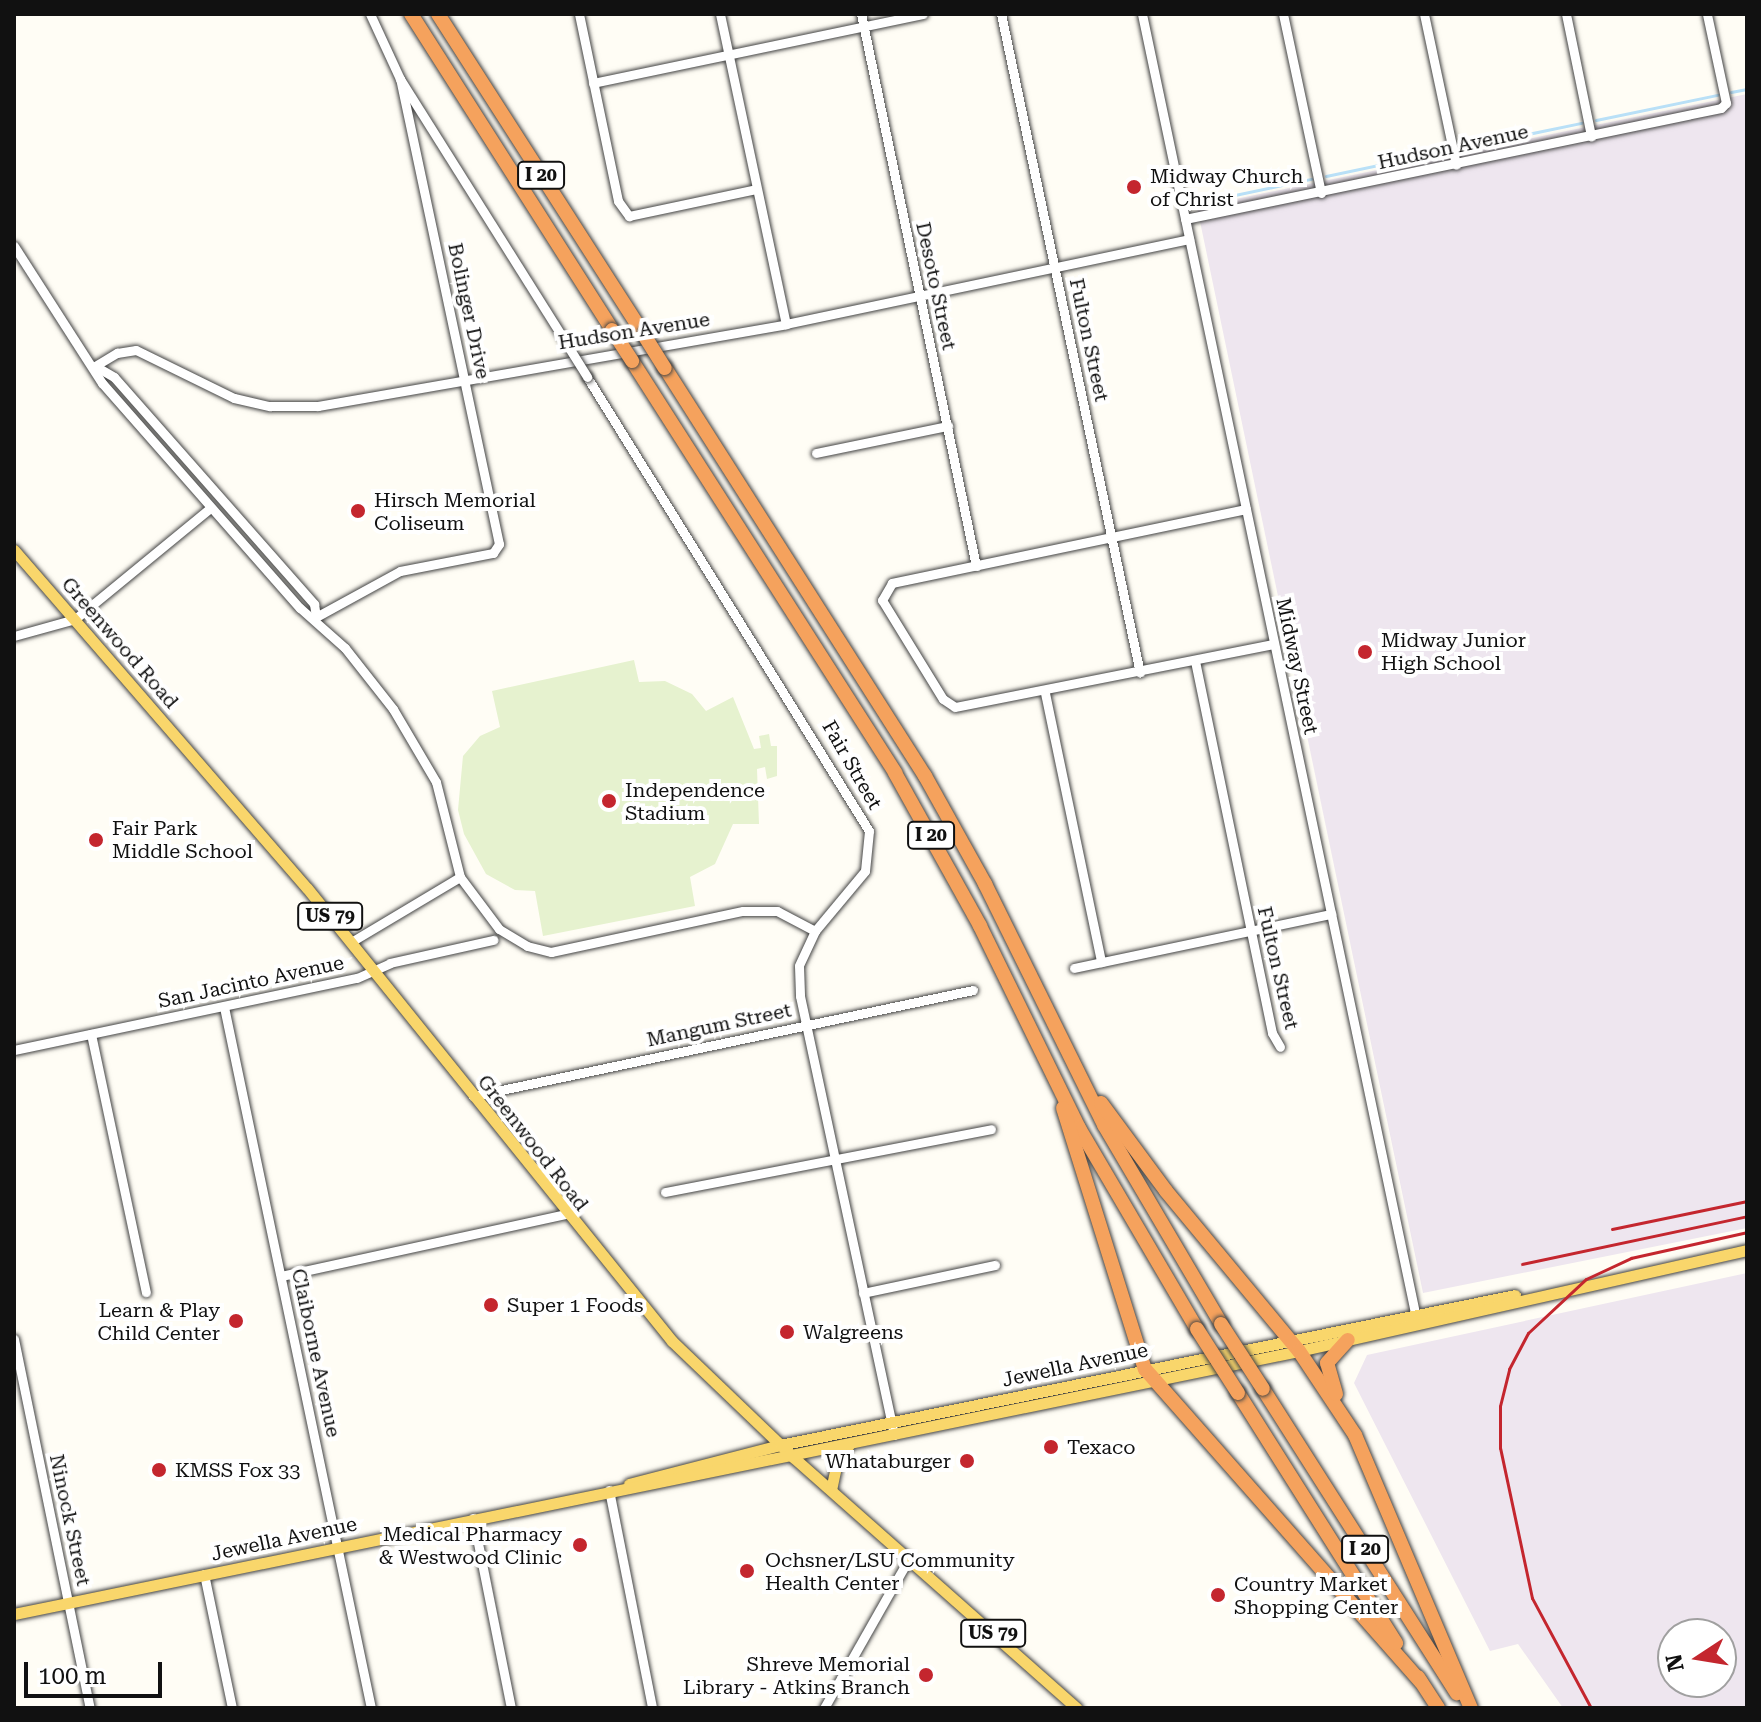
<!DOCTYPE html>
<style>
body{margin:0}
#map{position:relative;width:1761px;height:1722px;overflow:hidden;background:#fffdf5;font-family:"Roboto Serif",serif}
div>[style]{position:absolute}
.industrial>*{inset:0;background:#eee6ef}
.pitch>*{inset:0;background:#e6f2cf}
.stream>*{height:3px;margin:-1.5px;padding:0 1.5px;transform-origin:1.5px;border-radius:1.5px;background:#b9e0f7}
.roads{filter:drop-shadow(0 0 2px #444) drop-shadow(0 0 2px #444)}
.minor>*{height:9px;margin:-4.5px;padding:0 4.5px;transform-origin:4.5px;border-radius:4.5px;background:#fff}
.major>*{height:11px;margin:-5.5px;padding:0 5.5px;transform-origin:5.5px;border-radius:5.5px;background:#f9d66b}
.highway>*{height:14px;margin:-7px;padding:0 7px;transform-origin:7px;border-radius:7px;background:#f5a25d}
.rail>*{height:3px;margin:-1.5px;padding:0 1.5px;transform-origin:1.5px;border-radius:1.5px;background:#c4262e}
.bridges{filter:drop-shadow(0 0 2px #444) drop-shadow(0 0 2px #444)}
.minor-bridge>*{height:9px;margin:-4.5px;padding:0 4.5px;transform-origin:4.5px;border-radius:4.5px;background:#fff}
.highway-bridge>*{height:14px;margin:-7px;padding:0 7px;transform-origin:7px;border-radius:7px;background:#f5a25d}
.dots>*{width:22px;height:22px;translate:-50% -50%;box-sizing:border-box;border:4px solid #fff;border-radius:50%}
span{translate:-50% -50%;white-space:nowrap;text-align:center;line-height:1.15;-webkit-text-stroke:8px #fff;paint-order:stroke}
.shield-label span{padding:2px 6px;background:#fff;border:2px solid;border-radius:6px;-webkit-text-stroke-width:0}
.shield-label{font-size:18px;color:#111;font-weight:700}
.street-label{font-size:20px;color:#111}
.poi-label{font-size:20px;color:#111}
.left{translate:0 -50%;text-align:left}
.right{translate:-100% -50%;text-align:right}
.frame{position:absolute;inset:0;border:16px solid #111;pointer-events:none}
.north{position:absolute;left:1657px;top:1618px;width:80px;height:80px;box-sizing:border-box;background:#fff;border:2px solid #a0a0a0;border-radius:50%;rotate:258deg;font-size:22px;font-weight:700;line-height:32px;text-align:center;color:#111}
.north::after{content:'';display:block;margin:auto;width:28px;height:36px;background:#c4262e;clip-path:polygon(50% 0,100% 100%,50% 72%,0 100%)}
.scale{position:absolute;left:24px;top:1662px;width:138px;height:36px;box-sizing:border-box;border:4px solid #111;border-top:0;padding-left:10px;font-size:24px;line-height:28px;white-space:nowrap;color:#111;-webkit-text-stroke:6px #fff;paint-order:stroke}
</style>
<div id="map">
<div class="industrial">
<i style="clip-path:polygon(1747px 94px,1747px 1228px,1423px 1293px,1197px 207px)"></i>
<i style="clip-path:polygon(evenodd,1747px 1273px,1747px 1708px,1563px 1708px,1518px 1644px,1490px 1651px,1354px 1383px,1367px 1355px,1747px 1273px,1673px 1634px,1721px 1634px,1721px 1682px,1673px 1682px,1673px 1634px)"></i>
</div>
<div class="pitch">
<i style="clip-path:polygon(634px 660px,639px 682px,665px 681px,692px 694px,706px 711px,733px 697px,754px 749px,761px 748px,759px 736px,769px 734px,771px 746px,777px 746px,777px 776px,767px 779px,765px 767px,757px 769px,759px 824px,733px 824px,715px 864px,690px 877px,695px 906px,543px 936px,535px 891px,515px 890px,486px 874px,464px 834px,458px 810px,463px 756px,480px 736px,500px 727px,492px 691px)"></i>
</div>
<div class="stream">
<i style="left:1731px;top:92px;width:16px;rotate:-11deg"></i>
<i style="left:1596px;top:120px;width:124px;rotate:-11.7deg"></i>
<i style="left:1460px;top:148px;width:124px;rotate:-11.7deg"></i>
<i style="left:1326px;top:176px;width:122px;rotate:-11.9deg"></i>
<i style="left:1230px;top:196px;width:83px;rotate:-11.9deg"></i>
</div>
<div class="roads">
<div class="minor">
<i style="left:370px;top:14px;width:72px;rotate:65.2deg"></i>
<i style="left:400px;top:79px;width:312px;rotate:57.8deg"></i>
<i style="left:579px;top:14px;width:191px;rotate:78.2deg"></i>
<i style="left:618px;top:201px;width:19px;rotate:54deg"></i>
<i style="left:629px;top:216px;width:130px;rotate:-12deg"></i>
<i style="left:720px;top:14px;width:317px;rotate:78deg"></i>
<i style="left:861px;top:14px;width:564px;rotate:78.23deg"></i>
<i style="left:1001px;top:14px;width:673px;rotate:78.09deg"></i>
<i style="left:1142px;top:14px;width:1337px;rotate:78.13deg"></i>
<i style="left:1283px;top:14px;width:183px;rotate:78deg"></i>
<i style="left:1424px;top:14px;width:154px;rotate:78deg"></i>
<i style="left:1566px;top:14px;width:125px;rotate:78.4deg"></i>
<i style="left:593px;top:83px;width:337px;rotate:-11.8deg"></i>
<i style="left:1185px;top:219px;width:547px;rotate:-11.7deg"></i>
<i style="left:1721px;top:108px;width:7px;rotate:-45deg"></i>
<i style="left:1726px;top:103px;width:91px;rotate:-102.1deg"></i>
<i style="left:14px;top:246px;width:163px;rotate:57.3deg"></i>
<i style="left:102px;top:383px;width:300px;rotate:48.7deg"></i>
<i style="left:300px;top:608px;width:60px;rotate:41.6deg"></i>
<i style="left:345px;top:648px;width:78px;rotate:51.8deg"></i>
<i style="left:393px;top:709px;width:85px;rotate:59.5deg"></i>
<i style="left:436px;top:782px;width:98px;rotate:75.8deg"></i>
<i style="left:460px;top:877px;width:65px;rotate:53.1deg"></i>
<i style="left:499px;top:929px;width:33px;rotate:31deg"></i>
<i style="left:527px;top:946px;width:25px;rotate:14deg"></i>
<i style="left:551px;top:952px;width:196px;rotate:-12.1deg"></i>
<i style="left:743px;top:911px;width:34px"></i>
<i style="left:777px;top:911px;width:43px;rotate:27.8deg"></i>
<i style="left:95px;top:366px;width:26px;rotate:-31deg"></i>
<i style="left:117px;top:353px;width:19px;rotate:-9deg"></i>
<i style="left:136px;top:350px;width:109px;rotate:26.1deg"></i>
<i style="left:234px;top:398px;width:37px;rotate:13deg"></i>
<i style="left:270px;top:406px;width:48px"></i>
<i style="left:318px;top:406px;width:475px;rotate:-9.9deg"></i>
<i style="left:786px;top:324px;width:412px;rotate:-11.9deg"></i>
<i style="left:95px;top:366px;width:22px;rotate:30deg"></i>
<i style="left:114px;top:377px;width:303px;rotate:48.6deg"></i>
<i style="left:314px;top:604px;width:13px;rotate:81deg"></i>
<i style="left:587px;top:377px;width:534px;rotate:58.15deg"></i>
<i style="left:869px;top:831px;width:40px;rotate:95.7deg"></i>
<i style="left:865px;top:871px;width:78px;rotate:129.8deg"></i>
<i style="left:815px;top:931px;width:38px;rotate:115deg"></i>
<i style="left:799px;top:966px;width:30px;rotate:88deg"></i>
<i style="left:800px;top:996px;width:449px;rotate:77.9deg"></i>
<i style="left:816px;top:453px;width:135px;rotate:-11.6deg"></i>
<i style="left:1246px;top:509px;width:362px;rotate:168.2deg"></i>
<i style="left:892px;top:583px;width:20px;rotate:120deg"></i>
<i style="left:882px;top:600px;width:116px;rotate:58.4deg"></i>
<i style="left:943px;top:699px;width:14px;rotate:34deg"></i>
<i style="left:955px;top:707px;width:325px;rotate:-11.2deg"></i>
<i style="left:316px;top:617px;width:96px;rotate:-28.7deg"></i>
<i style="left:400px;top:571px;width:95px;rotate:-11deg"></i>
<i style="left:493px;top:553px;width:11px;rotate:-56deg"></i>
<i style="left:499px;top:544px;width:475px;rotate:-102deg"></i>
<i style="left:14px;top:636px;width:63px;rotate:-15.6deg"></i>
<i style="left:75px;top:619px;width:175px;rotate:-39.4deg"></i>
<i style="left:1195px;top:661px;width:380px;rotate:78.3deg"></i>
<i style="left:1272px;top:1033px;width:16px;rotate:60deg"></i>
<i style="left:1045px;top:693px;width:275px;rotate:78.2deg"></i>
<i style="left:351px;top:942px;width:127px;rotate:-30.8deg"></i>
<i style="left:1074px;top:968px;width:263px;rotate:-11.9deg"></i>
<i style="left:224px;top:1007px;width:716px;rotate:78.16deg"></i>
<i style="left:91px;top:1034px;width:264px;rotate:78deg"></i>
<i style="left:14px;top:1050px;width:350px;rotate:-11.9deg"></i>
<i style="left:357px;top:978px;width:36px;rotate:-24deg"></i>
<i style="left:390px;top:963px;width:106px;rotate:-12.6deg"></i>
<i style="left:473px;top:1096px;width:511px;rotate:-11.97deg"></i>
<i style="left:665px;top:1192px;width:332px;rotate:-10.9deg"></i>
<i style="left:281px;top:1276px;width:292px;rotate:-12.3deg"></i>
<i style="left:863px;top:1293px;width:135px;rotate:-12deg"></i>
<i style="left:14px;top:1339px;width:377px;rotate:78.4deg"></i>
<i style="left:609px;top:1490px;width:222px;rotate:78.8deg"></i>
<i style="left:473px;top:1518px;width:194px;rotate:78.7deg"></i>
<i style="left:204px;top:1574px;width:137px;rotate:78.2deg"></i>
<i style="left:824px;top:1708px;width:170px;rotate:-60.4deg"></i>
</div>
<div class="major">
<i style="left:14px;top:550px;width:447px;rotate:49.1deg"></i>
<i style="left:307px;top:888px;width:582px;rotate:51.14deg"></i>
<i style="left:672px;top:1341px;width:168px;rotate:43.8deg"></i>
<i style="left:793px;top:1457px;width:379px;rotate:41.5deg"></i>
<i style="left:629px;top:1484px;width:156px;rotate:-14.5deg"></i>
<i style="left:780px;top:1445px;width:750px;rotate:-11.53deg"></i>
<i style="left:831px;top:1490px;width:33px;rotate:-78deg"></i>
<i style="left:838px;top:1458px;width:17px;rotate:-50deg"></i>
<i style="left:14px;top:1614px;width:1312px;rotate:-11.57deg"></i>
<i style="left:1299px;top:1351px;width:459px;rotate:-12.7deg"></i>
</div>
<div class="highway">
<i style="left:411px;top:14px;width:375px;rotate:57.5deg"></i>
<i style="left:438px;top:14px;width:381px;rotate:57.3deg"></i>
<i style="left:632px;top:361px;width:489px;rotate:57.4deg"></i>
<i style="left:895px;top:773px;width:175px;rotate:60.9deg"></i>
<i style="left:980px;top:926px;width:225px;rotate:63.9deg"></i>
<i style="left:1079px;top:1128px;width:233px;rotate:59.6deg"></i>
<i style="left:665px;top:368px;width:484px;rotate:57.5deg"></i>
<i style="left:925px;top:776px;width:124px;rotate:60.9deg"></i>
<i style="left:985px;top:884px;width:269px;rotate:63.7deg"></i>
<i style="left:1104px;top:1125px;width:231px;rotate:59.5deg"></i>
<i style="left:1101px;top:1103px;width:109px;rotate:53.5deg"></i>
<i style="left:1166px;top:1191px;width:208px;rotate:50.3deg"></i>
<i style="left:1299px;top:1351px;width:101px;rotate:56.3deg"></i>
<i style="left:1355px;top:1435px;width:297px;rotate:67deg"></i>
<i style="left:1063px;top:1108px;width:274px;rotate:72.6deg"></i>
<i style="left:1145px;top:1369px;width:417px;rotate:48.6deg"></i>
<i style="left:1263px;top:1389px;width:361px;rotate:57.5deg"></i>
<i style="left:1238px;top:1393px;width:296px;rotate:57.7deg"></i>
<i style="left:1336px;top:1394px;width:32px;rotate:-106deg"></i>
<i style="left:1327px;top:1363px;width:31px;rotate:-48deg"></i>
<i style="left:1418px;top:1677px;width:37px;rotate:57deg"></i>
</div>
</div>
<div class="rail">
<i style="left:1612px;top:1229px;width:138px;rotate:-11.7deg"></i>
<i style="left:1522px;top:1264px;width:230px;rotate:-12deg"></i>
<i style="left:1591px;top:1708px;width:125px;rotate:-118.2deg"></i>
<i style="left:1532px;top:1598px;width:153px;rotate:-102deg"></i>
<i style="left:1500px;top:1448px;width:42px;rotate:-90deg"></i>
<i style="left:1500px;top:1406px;width:38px;rotate:-76deg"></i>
<i style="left:1509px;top:1369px;width:41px;rotate:-62.2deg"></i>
<i style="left:1528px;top:1333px;width:79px;rotate:-43deg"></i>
<i style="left:1586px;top:1279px;width:50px;rotate:-25deg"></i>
<i style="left:1631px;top:1258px;width:119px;rotate:-12.6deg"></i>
</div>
<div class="bridges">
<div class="minor-bridge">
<i style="left:566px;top:343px;width:40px;rotate:58deg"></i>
</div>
<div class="highway-bridge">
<i style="left:612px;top:330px;width:37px;rotate:57deg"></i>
<i style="left:644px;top:335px;width:39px;rotate:58deg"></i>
<i style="left:1221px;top:1324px;width:77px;rotate:57.1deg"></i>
<i style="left:1197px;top:1329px;width:76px;rotate:57.4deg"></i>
</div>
</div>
<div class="dots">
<i style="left:1134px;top:187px;background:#c4262e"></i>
<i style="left:358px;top:511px;background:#c4262e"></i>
<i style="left:1365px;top:652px;background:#c4262e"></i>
<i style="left:609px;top:801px;background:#c4262e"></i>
<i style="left:96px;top:840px;background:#c4262e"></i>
<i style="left:491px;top:1305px;background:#c4262e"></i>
<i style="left:236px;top:1321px;background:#c4262e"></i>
<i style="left:787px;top:1332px;background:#c4262e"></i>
<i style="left:1051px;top:1447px;background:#c4262e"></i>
<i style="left:967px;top:1461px;background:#c4262e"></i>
<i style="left:159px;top:1470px;background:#c4262e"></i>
<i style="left:580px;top:1545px;background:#c4262e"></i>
<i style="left:747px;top:1571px;background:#c4262e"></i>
<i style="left:1218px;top:1595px;background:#c4262e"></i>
<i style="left:926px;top:1675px;background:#c4262e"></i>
</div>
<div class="shield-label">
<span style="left:541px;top:175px">I 20</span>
<span style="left:931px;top:835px">I 20</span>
<span style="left:330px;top:916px">US 79</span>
<span style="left:1365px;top:1549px">I 20</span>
<span style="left:993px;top:1633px">US 79</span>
</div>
<div class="street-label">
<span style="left:1453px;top:147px;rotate:-12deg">Hudson Avenue</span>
<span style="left:936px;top:286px;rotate:78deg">Desoto Street</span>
<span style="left:469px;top:311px;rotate:78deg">Bolinger Drive</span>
<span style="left:634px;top:331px;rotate:-9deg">Hudson Avenue</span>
<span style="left:1089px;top:340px;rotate:78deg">Fulton Street</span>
<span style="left:120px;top:643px;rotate:49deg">Greenwood Road</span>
<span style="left:1297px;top:666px;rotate:78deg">Midway Street</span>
<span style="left:852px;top:765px;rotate:60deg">Fair Street</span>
<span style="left:1278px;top:968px;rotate:77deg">Fulton Street</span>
<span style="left:251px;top:982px;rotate:-12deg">San Jacinto Avenue</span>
<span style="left:719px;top:1025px;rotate:-12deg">Mangum Street</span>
<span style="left:533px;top:1143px;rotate:52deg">Greenwood Road</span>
<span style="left:316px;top:1353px;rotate:78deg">Claiborne Avenue</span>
<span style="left:1075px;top:1365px;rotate:-12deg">Jewella Avenue</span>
<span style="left:70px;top:1520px;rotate:78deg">Ninock Street</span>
<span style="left:284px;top:1539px;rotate:-12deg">Jewella Avenue</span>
</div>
<div class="poi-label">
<span class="left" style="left:1150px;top:188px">Midway Church<br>of Christ</span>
<span class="left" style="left:374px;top:512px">Hirsch Memorial<br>Coliseum</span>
<span class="left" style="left:1381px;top:652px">Midway Junior<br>High School</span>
<span class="left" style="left:625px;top:802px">Independence<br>Stadium</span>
<span class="left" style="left:112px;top:840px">Fair Park<br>Middle School</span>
<span class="left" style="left:507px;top:1305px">Super 1 Foods</span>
<span class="right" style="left:220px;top:1322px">Learn &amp; Play<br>Child Center</span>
<span class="left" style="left:803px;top:1332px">Walgreens</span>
<span class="left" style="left:1067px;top:1447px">Texaco</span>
<span class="right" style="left:951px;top:1461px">Whataburger</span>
<span class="left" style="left:175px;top:1470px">KMSS Fox 33</span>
<span class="right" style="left:562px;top:1546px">Medical Pharmacy<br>&amp; Westwood Clinic</span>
<span class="left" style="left:765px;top:1572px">Ochsner/LSU Community<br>Health Center</span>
<span class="left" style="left:1234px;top:1596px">Country Market<br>Shopping Center</span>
<span class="right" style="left:910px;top:1676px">Shreve Memorial<br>Library - Atkins Branch</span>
</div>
<div class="frame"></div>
<div class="north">N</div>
<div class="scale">100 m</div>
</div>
